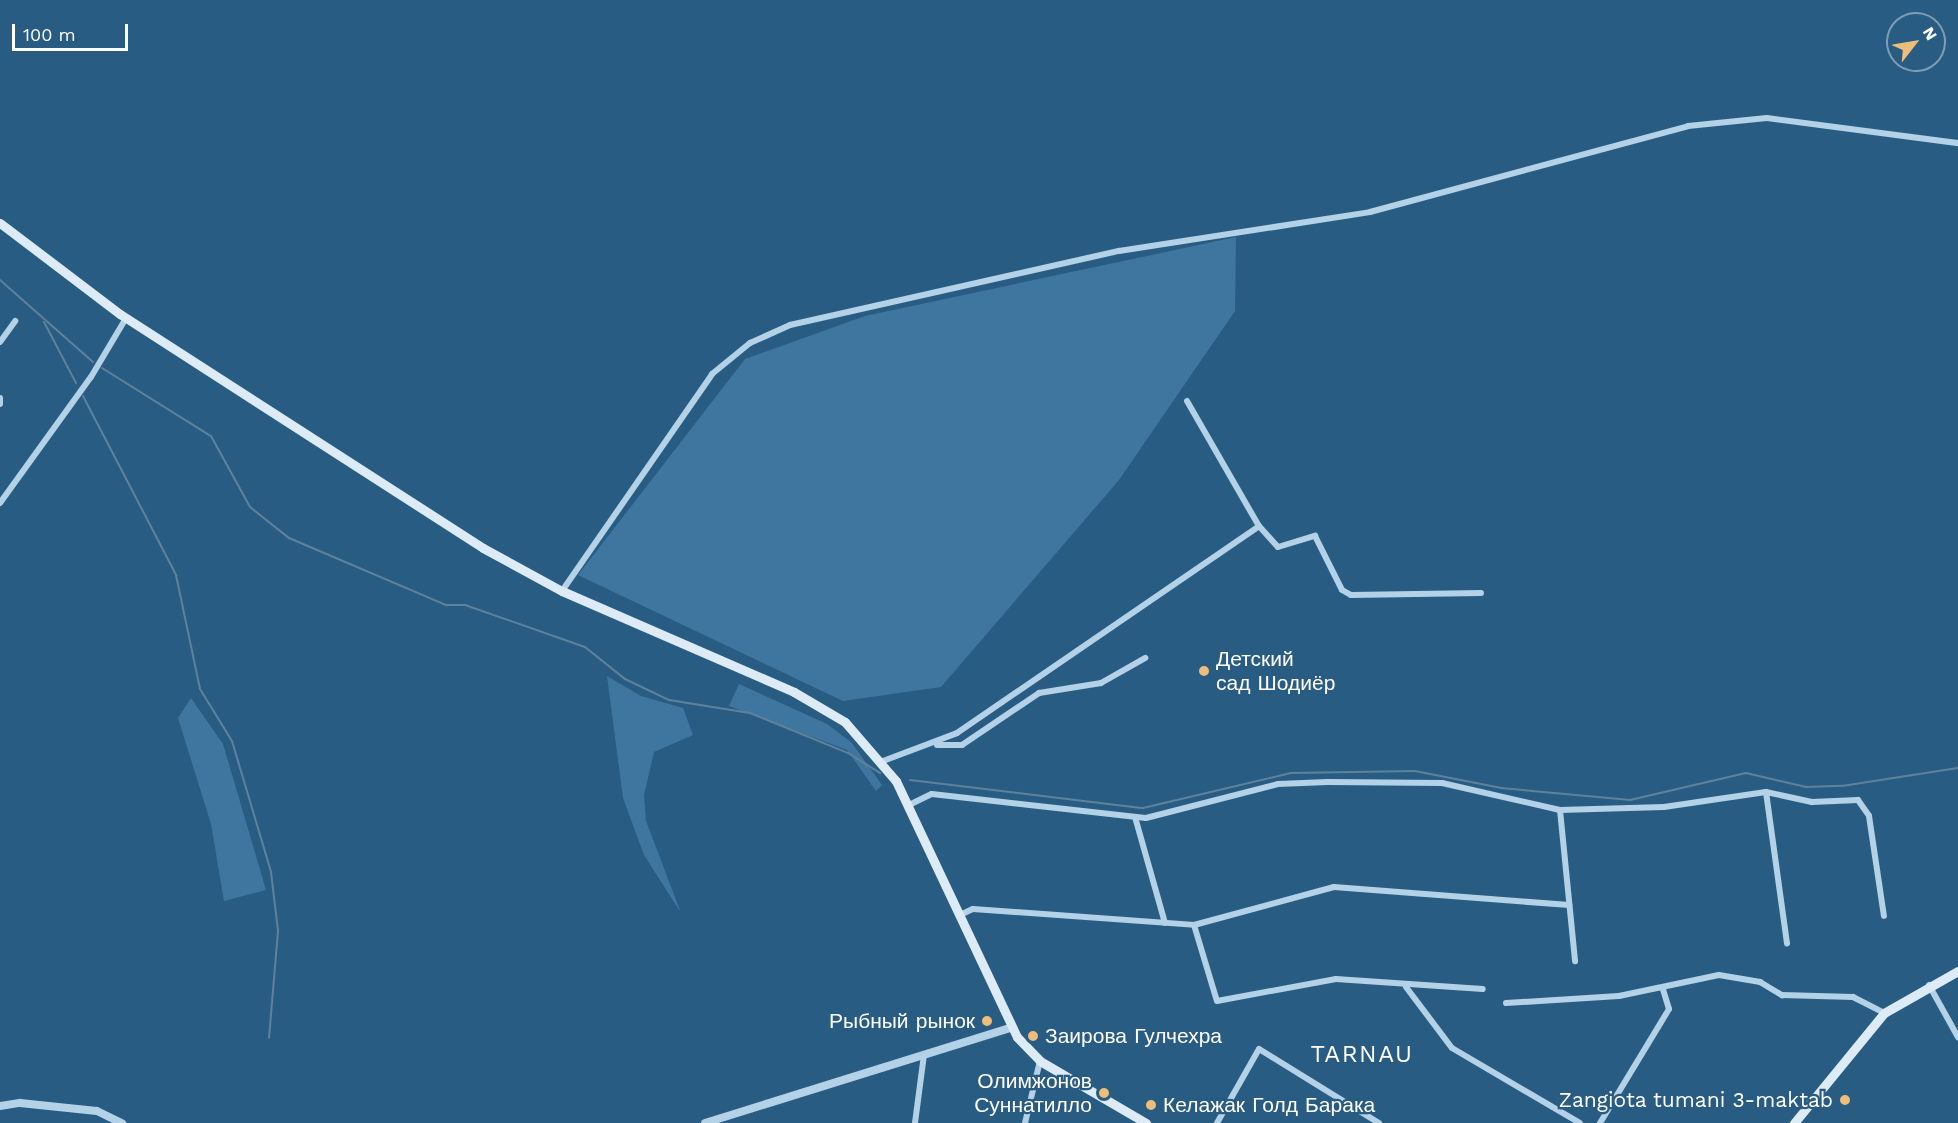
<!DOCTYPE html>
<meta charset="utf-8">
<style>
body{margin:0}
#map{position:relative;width:1958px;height:1123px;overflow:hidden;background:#295c83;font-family:"Work Sans",sans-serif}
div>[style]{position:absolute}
.green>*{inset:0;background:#3e769f}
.stream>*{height:2px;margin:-1px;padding:0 1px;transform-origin:1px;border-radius:1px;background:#5f829c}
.minor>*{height:6px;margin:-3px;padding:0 3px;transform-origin:3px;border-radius:3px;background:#b3d1e7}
.tertiary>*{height:8px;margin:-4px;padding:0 4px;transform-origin:4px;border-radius:4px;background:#b3d1e7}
.secondary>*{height:9px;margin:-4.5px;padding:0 4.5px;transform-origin:4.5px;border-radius:4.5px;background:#dcebf6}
.dots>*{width:16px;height:16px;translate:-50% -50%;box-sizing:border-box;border:3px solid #295c83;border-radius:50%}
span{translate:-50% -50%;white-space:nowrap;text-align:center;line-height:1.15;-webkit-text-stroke:4.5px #295c83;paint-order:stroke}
.poi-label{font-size:21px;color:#fff}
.left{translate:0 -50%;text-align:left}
.right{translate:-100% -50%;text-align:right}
.quarter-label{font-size:24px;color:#fff;letter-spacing:1.5px}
.north{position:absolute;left:1886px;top:12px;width:60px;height:60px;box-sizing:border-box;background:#295c83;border:2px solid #7f9db5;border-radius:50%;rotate:59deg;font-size:16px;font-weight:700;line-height:24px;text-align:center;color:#fff}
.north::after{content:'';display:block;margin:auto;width:21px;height:27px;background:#edbd7a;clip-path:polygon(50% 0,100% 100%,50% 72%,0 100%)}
.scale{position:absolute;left:12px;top:24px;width:116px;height:27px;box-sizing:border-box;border:3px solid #fff;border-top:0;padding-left:8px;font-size:18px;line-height:21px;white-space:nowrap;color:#fff;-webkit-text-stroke:4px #295c83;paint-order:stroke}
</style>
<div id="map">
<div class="green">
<i style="clip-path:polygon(1236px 237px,1235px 311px,1119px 480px,941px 687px,843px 701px,578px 575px,745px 359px,865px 316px)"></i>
<i style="clip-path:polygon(607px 676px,641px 696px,683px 708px,693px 735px,654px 752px,644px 795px,646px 821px,681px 913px,644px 855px,623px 798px)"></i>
<i style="clip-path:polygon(739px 684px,827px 724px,851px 742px,882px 785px,876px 791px,847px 750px,729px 706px)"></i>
<i style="clip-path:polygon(191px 698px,223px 744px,266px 890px,224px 901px,211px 824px,178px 718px)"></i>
</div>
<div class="stream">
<i style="left:0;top:280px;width:124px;rotate:41.4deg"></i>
<i style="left:44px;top:322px;width:69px;rotate:62.3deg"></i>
<i style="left:102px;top:368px;width:128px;rotate:32deg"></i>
<i style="left:211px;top:436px;width:81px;rotate:61.2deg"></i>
<i style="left:250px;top:507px;width:50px;rotate:38.5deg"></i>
<i style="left:289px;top:538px;width:171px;rotate:23.1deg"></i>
<i style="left:446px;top:605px;width:19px"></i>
<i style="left:465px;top:605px;width:127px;rotate:19.3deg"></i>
<i style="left:585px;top:647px;width:51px;rotate:38.7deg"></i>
<i style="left:625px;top:679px;width:49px;rotate:25.5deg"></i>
<i style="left:669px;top:700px;width:82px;rotate:9.1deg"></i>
<i style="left:750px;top:713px;width:106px;rotate:22.2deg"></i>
<i style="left:848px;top:753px;width:38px;rotate:32deg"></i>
<i style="left:83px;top:396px;width:202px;rotate:62.5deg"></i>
<i style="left:176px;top:575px;width:116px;rotate:78.1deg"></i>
<i style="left:200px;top:689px;width:61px;rotate:58.4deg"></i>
<i style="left:232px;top:741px;width:137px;rotate:73.4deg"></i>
<i style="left:271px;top:872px;width:59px;rotate:83.2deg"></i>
<i style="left:278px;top:931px;width:107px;rotate:94.8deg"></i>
<i style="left:910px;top:780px;width:235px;rotate:6.9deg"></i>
<i style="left:1143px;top:808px;width:152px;rotate:-13.3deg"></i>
<i style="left:1291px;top:773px;width:124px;rotate:-0.9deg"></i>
<i style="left:1415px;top:771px;width:88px;rotate:11.2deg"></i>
<i style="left:1501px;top:788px;width:130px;rotate:5.3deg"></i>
<i style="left:1630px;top:800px;width:119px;rotate:-13.1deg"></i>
<i style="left:1746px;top:773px;width:62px;rotate:13.1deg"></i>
<i style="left:1806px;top:787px;width:36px;rotate:-2deg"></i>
<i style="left:1842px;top:786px;width:117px;rotate:-8.8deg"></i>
</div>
<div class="minor">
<i style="left:0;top:342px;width:26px;rotate:-54deg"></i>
<i style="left:0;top:398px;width:6px;rotate:90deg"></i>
<i style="left:1187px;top:401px;width:144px;rotate:60.1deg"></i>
<i style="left:1259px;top:526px;width:28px;rotate:48deg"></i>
<i style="left:1278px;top:547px;width:39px;rotate:-17deg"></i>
<i style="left:1315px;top:536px;width:60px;rotate:63.4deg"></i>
<i style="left:1342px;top:590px;width:10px;rotate:29deg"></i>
<i style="left:1351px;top:595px;width:130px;rotate:-0.9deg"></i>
<i style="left:0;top:503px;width:155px;rotate:-54.2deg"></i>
<i style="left:91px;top:377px;width:69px;rotate:-59.3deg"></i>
<i style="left:562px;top:591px;width:264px;rotate:-55.3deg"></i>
<i style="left:712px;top:374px;width:49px;rotate:-39.2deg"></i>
<i style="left:750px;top:343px;width:44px;rotate:-24.2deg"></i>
<i style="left:790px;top:325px;width:337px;rotate:-12.7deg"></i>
<i style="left:1119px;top:251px;width:254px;rotate:-8.8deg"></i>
<i style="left:1370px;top:212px;width:329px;rotate:-15.1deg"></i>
<i style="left:1688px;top:126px;width:79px;rotate:-5.8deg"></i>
<i style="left:1767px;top:118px;width:193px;rotate:7.5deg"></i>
<i style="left:937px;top:745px;width:25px"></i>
<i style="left:962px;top:745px;width:93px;rotate:-34deg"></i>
<i style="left:1039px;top:693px;width:63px;rotate:-9.2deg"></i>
<i style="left:1101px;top:683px;width:51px;rotate:-29.6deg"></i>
<i style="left:883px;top:761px;width:79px;rotate:-20.7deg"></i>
<i style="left:957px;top:733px;width:366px;rotate:-34.4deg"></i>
<i style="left:1766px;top:792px;width:153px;rotate:82.1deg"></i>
<i style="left:909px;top:805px;width:25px;rotate:-26deg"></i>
<i style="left:932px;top:794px;width:215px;rotate:6.4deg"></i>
<i style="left:1146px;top:818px;width:136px;rotate:-14.4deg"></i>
<i style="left:1278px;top:784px;width:50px;rotate:-2.3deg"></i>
<i style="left:1328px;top:782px;width:114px;rotate:0.5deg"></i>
<i style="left:1442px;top:783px;width:121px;rotate:12.9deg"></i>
<i style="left:1560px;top:810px;width:104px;rotate:-1.7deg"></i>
<i style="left:1664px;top:807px;width:103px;rotate:-8.4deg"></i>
<i style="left:1766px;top:792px;width:47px;rotate:12.3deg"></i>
<i style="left:1812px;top:802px;width:46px;rotate:-2.5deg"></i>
<i style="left:1858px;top:800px;width:19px;rotate:55deg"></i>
<i style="left:1869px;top:816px;width:101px;rotate:81.5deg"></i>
<i style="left:1560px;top:810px;width:152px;rotate:84.3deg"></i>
<i style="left:1135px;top:817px;width:110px;rotate:74.2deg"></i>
<i style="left:960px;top:915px;width:14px;rotate:-25deg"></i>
<i style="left:973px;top:909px;width:222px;rotate:4.1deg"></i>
<i style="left:1194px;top:925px;width:145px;rotate:-15.2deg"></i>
<i style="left:1334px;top:887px;width:236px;rotate:4.4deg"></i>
<i style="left:1194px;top:925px;width:79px;rotate:73.2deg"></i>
<i style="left:1217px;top:1001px;width:121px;rotate:-10.5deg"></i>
<i style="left:1336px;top:979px;width:147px;rotate:3.9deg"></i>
<i style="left:1929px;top:985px;width:60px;rotate:60.9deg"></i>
<i style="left:1406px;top:987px;width:76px;rotate:53deg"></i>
<i style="left:1452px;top:1048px;width:148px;rotate:30.4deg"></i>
<i style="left:1506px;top:1003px;width:113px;rotate:-3.5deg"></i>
<i style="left:1619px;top:996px;width:102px;rotate:-11.9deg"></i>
<i style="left:1719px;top:975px;width:42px;rotate:9.7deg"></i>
<i style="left:1760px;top:982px;width:26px;rotate:31deg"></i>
<i style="left:1782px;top:995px;width:71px;rotate:1.6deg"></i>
<i style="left:1853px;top:997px;width:35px;rotate:27deg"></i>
<i style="left:915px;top:1123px;width:69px;rotate:-82.5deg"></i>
<i style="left:1025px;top:1123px;width:64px;rotate:-76.4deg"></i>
<i style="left:1217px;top:1123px;width:85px;rotate:-60.4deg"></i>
<i style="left:1259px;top:1049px;width:141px;rotate:31.7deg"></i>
<i style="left:1600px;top:1123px;width:133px;rotate:-58.8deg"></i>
<i style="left:1669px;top:1009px;width:21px;rotate:-107deg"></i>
</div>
<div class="tertiary">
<i style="left:0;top:1106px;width:20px;rotate:-9deg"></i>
<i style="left:20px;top:1103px;width:77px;rotate:5.9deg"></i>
<i style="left:97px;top:1111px;width:28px;rotate:26deg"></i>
<i style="left:705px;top:1123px;width:319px;rotate:-17.3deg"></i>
</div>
<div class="secondary">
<i style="left:0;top:223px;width:151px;rotate:37.2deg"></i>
<i style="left:120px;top:314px;width:432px;rotate:32.8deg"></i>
<i style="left:483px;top:548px;width:90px;rotate:28.6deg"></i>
<i style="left:562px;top:591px;width:253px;rotate:23.5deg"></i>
<i style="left:794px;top:692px;width:59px;rotate:30.5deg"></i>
<i style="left:845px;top:722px;width:78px;rotate:49.2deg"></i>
<i style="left:896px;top:781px;width:283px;rotate:64.7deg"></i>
<i style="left:1017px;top:1037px;width:33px;rotate:46deg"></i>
<i style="left:1040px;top:1061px;width:123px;rotate:30.3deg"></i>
<i style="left:1794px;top:1123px;width:142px;rotate:-50.7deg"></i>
<i style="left:1884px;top:1013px;width:85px;rotate:-29.6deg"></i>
</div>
<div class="dots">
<i style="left:1204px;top:671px;background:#edbd7a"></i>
<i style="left:987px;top:1021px;background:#edbd7a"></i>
<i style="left:1033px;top:1036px;background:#edbd7a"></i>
<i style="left:1104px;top:1093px;background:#edbd7a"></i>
<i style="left:1845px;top:1100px;background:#edbd7a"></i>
<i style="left:1151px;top:1105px;background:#edbd7a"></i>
</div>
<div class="poi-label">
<span class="left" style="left:1216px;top:671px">Детский<br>сад Шодиёр</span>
<span class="right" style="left:975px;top:1021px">Рыбный рынок</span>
<span class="left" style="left:1045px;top:1036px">Заирова Гулчехра</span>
<span class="right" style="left:1092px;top:1093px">Олимжонов<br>Суннатилло</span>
<span class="right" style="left:1833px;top:1100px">Zangiota tumani 3-maktab</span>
<span class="left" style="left:1163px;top:1105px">Келажак Голд Барака</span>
</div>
<div class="quarter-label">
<span style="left:1362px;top:1055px">TARNAU</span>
</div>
<div class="north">N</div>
<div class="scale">100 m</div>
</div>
